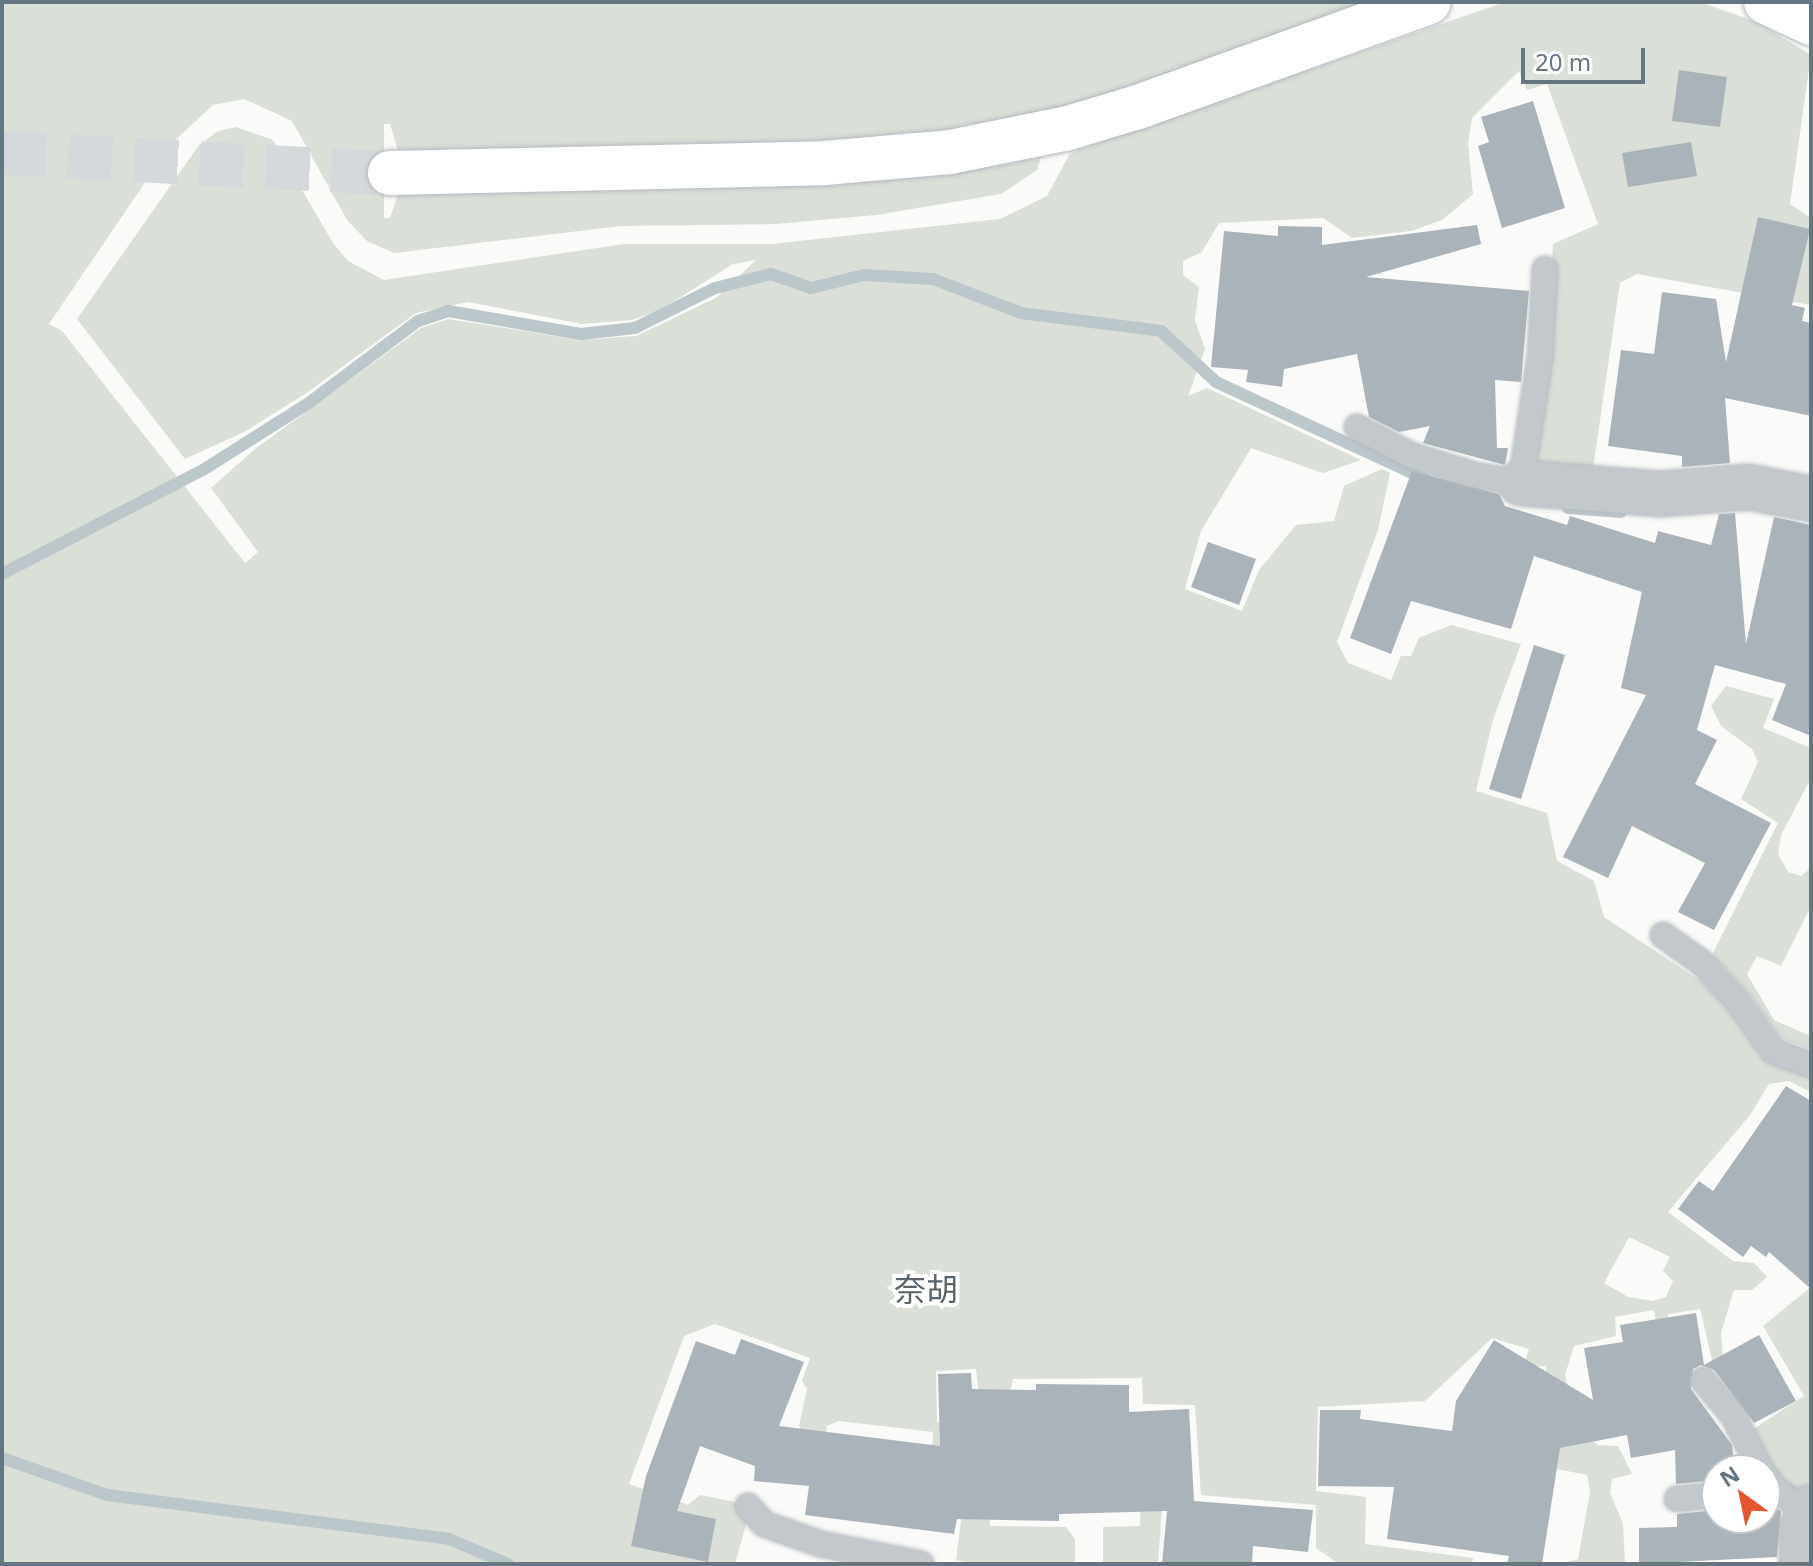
<!DOCTYPE html>
<meta charset="utf-8">
<style>
body{margin:0}
#map{position:relative;width:1813px;height:1566px;overflow:hidden;background:#fafaf8;font-family:"Noto Sans","Noto Sans JP",sans-serif}
div>[style]{position:absolute}
.green>*{inset:0;background:#dadfd7}
.stream>*{height:12px;margin:-6px;padding:0 6px;transform-origin:6px;border-radius:6px;background:#bbc7cb}
.building>*{inset:0;background:#aab3b9}
.secondary-tunnel>*{height:44px;margin-top:-22px;transform-origin:0;background:repeating-linear-gradient(90deg,#d5d9db 0 44px,transparent 0 66px)}
.roads{filter:drop-shadow(0 0 2px #b3babf) drop-shadow(0 0 2px #b3babf)}
.lane>*{height:24px;margin:-12px;padding:0 12px;transform-origin:12px;border-radius:12px;background:#c3c8cc}
.street>*{height:44px;margin:-22px;padding:0 22px;transform-origin:22px;border-radius:22px;background:#c3c8cc}
.secondary>*{height:44px;margin:-22px;padding:0 22px;transform-origin:22px;border-radius:22px;background:#fff}
span{translate:-50% -50%;white-space:nowrap;text-align:center;line-height:1.15;-webkit-text-stroke:8px #fff;paint-order:stroke}
.quarter-label{font-size:32px;color:#57646e}
.frame{position:absolute;inset:0;border:4px solid #657683;pointer-events:none}
.north{position:absolute;left:1701px;top:1454px;width:80px;height:80px;box-sizing:border-box;background:#fff;border:2px solid #c1c8cd;border-radius:50%;rotate:327deg;font-size:22px;font-weight:700;line-height:32px;text-align:center;color:#657683}
.north::after{content:'';display:block;margin:auto;width:28px;height:36px;background:#e4572e;clip-path:polygon(50% 0,100% 100%,50% 72%,0 100%)}
.scale{position:absolute;left:1521px;top:48px;width:124px;height:36px;box-sizing:border-box;border:4px solid #657683;border-top:0;padding-left:10px;font-size:24px;line-height:28px;white-space:nowrap;color:#657683;-webkit-text-stroke:6px #fff;paint-order:stroke}
</style>
<div id="map">
<div class="green">
<i style="clip-path:polygon(evenodd,2px 2px,1369px 2px,1064px 110px,892px 140px,399px 154px,390px 124px,384px 124px,384px 218px,390px 218px,398px 194px,895px 180px,1041px 157px,1037px 170px,1001px 194px,876px 215px,776px 224px,621px 226px,394px 253px,367px 241px,347px 220px,292px 121px,244px 99px,213px 105px,171px 144px,49px 324px,62px 331px,245px 563px,258px 552px,211px 488px,255px 449px,421px 328px,448px 319px,580px 340px,636px 336px,716px 298px,756px 260px,733px 264px,660px 310px,632px 320px,582px 324px,468px 302px,416px 313px,305px 394px,244px 432px,185px 459px,77px 319px,199px 145px,218px 131px,236px 127px,273px 140px,333px 243px,348px 261px,384px 280px,624px 244px,772px 244px,1000px 219px,1047px 196px,1069px 155px,1079px 149px,1505px 2px,1700px 2px,1759px 23px,1811px 55px,1790px 204px,1811px 218px,1811px 305px,1637px 274px,1620px 283px,1591px 482px,1540px 474px,1532px 452px,1546px 359px,1553px 244px,1598px 224px,1547px 84px,1527px 90px,1519px 71px,1472px 118px,1468px 143px,1473px 194px,1442px 220px,1411px 231px,1352px 238px,1323px 218px,1219px 223px,1202px 252px,1183px 261px,1183px 275px,1199px 287px,1195px 320px,1205px 349px,1188px 396px,1207px 388px,1361px 460px,1323px 473px,1251px 448px,1201px 531px,1185px 589px,1242px 611px,1259px 570px,1296px 525px,1334px 521px,1344px 486px,1382px 469px,1390px 473px,1378px 530px,1337px 642px,1348px 663px,1391px 680px,1401px 656px,1411px 656px,1419px 638px,1451px 625px,1521px 644px,1493px 720px,1476px 791px,1547px 813px,1557px 861px,1594px 881px,1604px 917px,1699px 980px,1729px 1009px,1763px 1059px,1811px 1075px,1811px 1092px,1789px 1081px,1769px 1084px,1750px 1115px,1668px 1212px,1733px 1261px,1754px 1263px,1767px 1277px,1752px 1290px,1734px 1290px,1721px 1333px,1723px 1356px,1713px 1364px,1700px 1309px,1668px 1314px,1673px 1356px,1662px 1357px,1654px 1310px,1615px 1317px,1616px 1336px,1574px 1346px,1565px 1375px,1577px 1420px,1597px 1445px,1618px 1446px,1632px 1474px,1612px 1479px,1610px 1493px,1623px 1524px,1625px 1564px,1560px 1564px,1578px 1559px,1590px 1492px,1587px 1475px,1557px 1469px,1561px 1427px,1548px 1404px,1546px 1366px,1523px 1367px,1529px 1349px,1492px 1338px,1425px 1401px,1318px 1407px,1316px 1491px,1366px 1497px,1365px 1544px,1473px 1558px,1472px 1564px,1339px 1564px,1316px 1548px,1316px 1505px,1201px 1495px,1195px 1405px,1143px 1404px,1142px 1378px,1013px 1379px,1009px 1397px,979px 1397px,976px 1369px,936px 1371px,937px 1422px,946px 1424px,990px 1484px,990px 1526px,1066px 1527px,1075px 1539px,1075px 1564px,973px 1564px,956px 1560px,962px 1512px,930px 1507px,933px 1432px,839px 1421px,827px 1426px,820px 1466px,799px 1426px,807px 1389px,802px 1381px,810px 1358px,715px 1324px,684px 1336px,629px 1484px,688px 1505px,700px 1495px,735px 1502px,747px 1521px,735px 1564px,2px 1564px,2px 2px,1629px 1237px,1670px 1257px,1663px 1271px,1673px 1281px,1666px 1297px,1652px 1301px,1628px 1297px,1604px 1283px,1629px 1237px)"></i>
<i style="clip-path:polygon(1726px 686px,1774px 699px,1763px 728px,1811px 748px,1811px 778px,1781px 835px,1778px 854px,1788px 872px,1801px 876px,1811px 868px,1811px 906px,1781px 966px,1757px 956px,1747px 974px,1774px 1020px,1811px 1036px,1811px 1049px,1780px 1038px,1748px 991px,1712px 955px,1778px 823px,1741px 799px,1758px 762px,1752px 749px,1721px 726px,1711px 706px)"></i>
<i style="clip-path:polygon(1811px 1287px,1811px 1496px,1782px 1485px,1749px 1432px,1804px 1396px,1763px 1326px)"></i>
<i style="clip-path:polygon(1141px 1494px,1163px 1494px,1158px 1564px,1103px 1564px,1103px 1527px,1140px 1526px)"></i>
</div>
<div class="stream">
<i style="left:1568px;top:508px;width:53px;rotate:4.3deg"></i>
<i style="left:2px;top:574px;width:226px;rotate:-27.4deg"></i>
<i style="left:203px;top:470px;width:127px;rotate:-32.4deg"></i>
<i style="left:310px;top:402px;width:135px;rotate:-36.9deg"></i>
<i style="left:418px;top:321px;width:32px;rotate:-18deg"></i>
<i style="left:448px;top:311px;width:135px;rotate:9.8deg"></i>
<i style="left:581px;top:334px;width:54px;rotate:-6.3deg"></i>
<i style="left:635px;top:328px;width:89px;rotate:-26.6deg"></i>
<i style="left:715px;top:288px;width:58px;rotate:-14deg"></i>
<i style="left:771px;top:274px;width:42px;rotate:19.3deg"></i>
<i style="left:811px;top:288px;width:55px;rotate:-13.8deg"></i>
<i style="left:864px;top:275px;width:69px;rotate:3.3deg"></i>
<i style="left:933px;top:279px;width:94px;rotate:21.1deg"></i>
<i style="left:1021px;top:313px;width:141px;rotate:7.3deg"></i>
<i style="left:1161px;top:331px;width:75px;rotate:42.8deg"></i>
<i style="left:1216px;top:382px;width:230px;rotate:24.9deg"></i>
<i style="left:2px;top:1458px;width:111px;rotate:19.4deg"></i>
<i style="left:107px;top:1495px;width:345px;rotate:7.3deg"></i>
<i style="left:449px;top:1539px;width:64px;rotate:23deg"></i>
</div>
<div class="building">
<i style="clip-path:polygon(1679px 70px,1727px 77px,1720px 127px,1672px 121px)"></i>
<i style="clip-path:polygon(1533px 101px,1565px 208px,1502px 228px,1478px 146px,1489px 142px,1481px 117px)"></i>
<i style="clip-path:polygon(1691px 142px,1697px 176px,1628px 187px,1622px 153px)"></i>
<i style="clip-path:polygon(1758px 217px,1810px 229px,1792px 305px,1805px 308px,1802px 321px,1811px 323px,1811px 416px,1725px 398px,1730px 463px,1682px 467px,1682px 456px,1608px 446px,1621px 350px,1654px 354px,1662px 292px,1716px 299px,1726px 362px)"></i>
<i style="clip-path:polygon(1477px 225px,1481px 244px,1366px 277px,1529px 291px,1521px 382px,1495px 380px,1497px 448px,1508px 448px,1505px 465px,1423px 443px,1430px 426px,1399px 432px,1369px 417px,1357px 354px,1284px 369px,1282px 387px,1246px 382px,1248px 370px,1211px 367px,1224px 231px,1278px 236px,1278px 226px,1322px 227px,1322px 245px)"></i>
<i style="clip-path:polygon(1412px 471px,1499px 494px,1505px 506px,1567px 525px,1570px 516px,1655px 543px,1658px 531px,1711px 545px,1719px 514px,1735px 513px,1746px 644px,1774px 517px,1811px 525px,1811px 736px,1772px 720px,1786px 684px,1715px 665px,1697px 730px,1717px 740px,1695px 784px,1771px 823px,1714px 930px,1678px 912px,1705px 863px,1632px 826px,1608px 878px,1563px 857px,1646px 695px,1621px 688px,1642px 592px,1534px 556px,1511px 629px,1411px 601px,1391px 654px,1350px 638px)"></i>
<i style="clip-path:polygon(1208px 542px,1256px 559px,1239px 605px,1191px 587px)"></i>
<i style="clip-path:polygon(1534px 645px,1565px 655px,1521px 799px,1489px 789px)"></i>
<i style="clip-path:polygon(1786px 1086px,1811px 1101px,1811px 1289px,1769px 1252px,1766px 1257px,1751px 1246px,1743px 1257px,1678px 1209px,1699px 1181px,1713px 1191px)"></i>
<i style="clip-path:polygon(1696px 1313px,1704px 1365px,1759px 1335px,1796px 1401px,1754px 1423px,1714px 1370px,1701px 1365px,1693px 1369px,1691px 1389px,1732px 1445px,1735px 1470px,1717px 1470px,1717px 1480px,1676px 1484px,1675px 1450px,1631px 1458px,1627px 1435px,1560px 1448px,1542px 1564px,1507px 1564px,1509px 1556px,1387px 1539px,1394px 1487px,1318px 1486px,1320px 1410px,1361px 1410px,1360px 1419px,1452px 1431px,1456px 1401px,1494px 1340px,1593px 1400px,1584px 1348px,1623px 1342px,1620px 1325px)"></i>
<i style="clip-path:polygon(741px 1339px,804px 1362px,779px 1426px,940px 1446px,938px 1374px,971px 1373px,972px 1389px,1036px 1390px,1036px 1384px,1129px 1385px,1129px 1412px,1189px 1409px,1194px 1501px,1313px 1510px,1308px 1552px,1253px 1546px,1252px 1564px,1162px 1564px,1167px 1511px,1059px 1514px,1059px 1521px,957px 1519px,954px 1534px,805px 1515px,809px 1486px,754px 1481px,755px 1466px,700px 1446px,677px 1511px,716px 1519px,708px 1562px,631px 1546px,646px 1476px,696px 1341px,735px 1355px)"></i>
<i style="clip-path:polygon(1773px 1506px,1781px 1511px,1777px 1557px,1639px 1564px,1639px 1528px,1677px 1527px,1677px 1514px,1717px 1510px,1717px 1518px,1765px 1518px,1765px 1507px)"></i>
</div>
<div class="secondary-tunnel">
<i style="left:2px;top:153px;width:389px;rotate:3deg"></i>
</div>
<div class="roads">
<div class="lane">
<i style="left:1357px;top:427px;width:60px;rotate:27.8deg"></i>
<i style="left:1410px;top:455px;width:67px;rotate:17.4deg"></i>
<i style="left:1474px;top:475px;width:48px;rotate:9.7deg"></i>
<i style="left:1521px;top:483px;width:126px;rotate:-81.4deg"></i>
<i style="left:1540px;top:358px;width:89px;rotate:-86.8deg"></i>
<i style="left:1663px;top:935px;width:48px;rotate:35.7deg"></i>
<i style="left:1702px;top:963px;width:52px;rotate:46.5deg"></i>
<i style="left:1738px;top:1001px;width:61px;rotate:55deg"></i>
<i style="left:1773px;top:1051px;width:40px;rotate:20.2deg"></i>
<i style="left:1703px;top:1380px;width:46px;rotate:49.4deg"></i>
<i style="left:1733px;top:1415px;width:62px;rotate:63deg"></i>
<i style="left:1765px;top:1476px;width:18px;rotate:52deg"></i>
<i style="left:1776px;top:1490px;width:37px;rotate:34deg"></i>
<i style="left:1677px;top:1499px;width:40px;rotate:-5.7deg"></i>
<i style="left:748px;top:1506px;width:24px;rotate:48deg"></i>
<i style="left:764px;top:1524px;width:60px;rotate:19.3deg"></i>
<i style="left:821px;top:1544px;width:102px;rotate:11.3deg"></i>
</div>
<div class="street">
<i style="left:1521px;top:483px;width:139px;rotate:4.5deg"></i>
<i style="left:1660px;top:494px;width:89px;rotate:-4.5deg"></i>
<i style="left:1749px;top:487px;width:63px;rotate:11deg"></i>
<i style="left:1802px;top:1564px;width:36px;rotate:-90deg"></i>
<i style="left:1802px;top:1528px;width:22px;rotate:-66deg"></i>
</div>
<div class="secondary">
<i style="left:1766px;top:2px;width:50px;rotate:25deg"></i>
<i style="left:390px;top:173px;width:435px;rotate:-1.3deg"></i>
<i style="left:825px;top:163px;width:125px;rotate:-5deg"></i>
<i style="left:950px;top:152px;width:120px;rotate:-11.5deg"></i>
<i style="left:1068px;top:128px;width:73px;rotate:-16.7deg"></i>
<i style="left:1138px;top:107px;width:309px;rotate:-19.8deg"></i>
</div>
</div>
<div class="quarter-label">
<span style="left:926px;top:1289px">奈胡</span>
</div>
<div class="frame"></div>
<div class="north">N</div>
<div class="scale">20 m</div>
</div>
